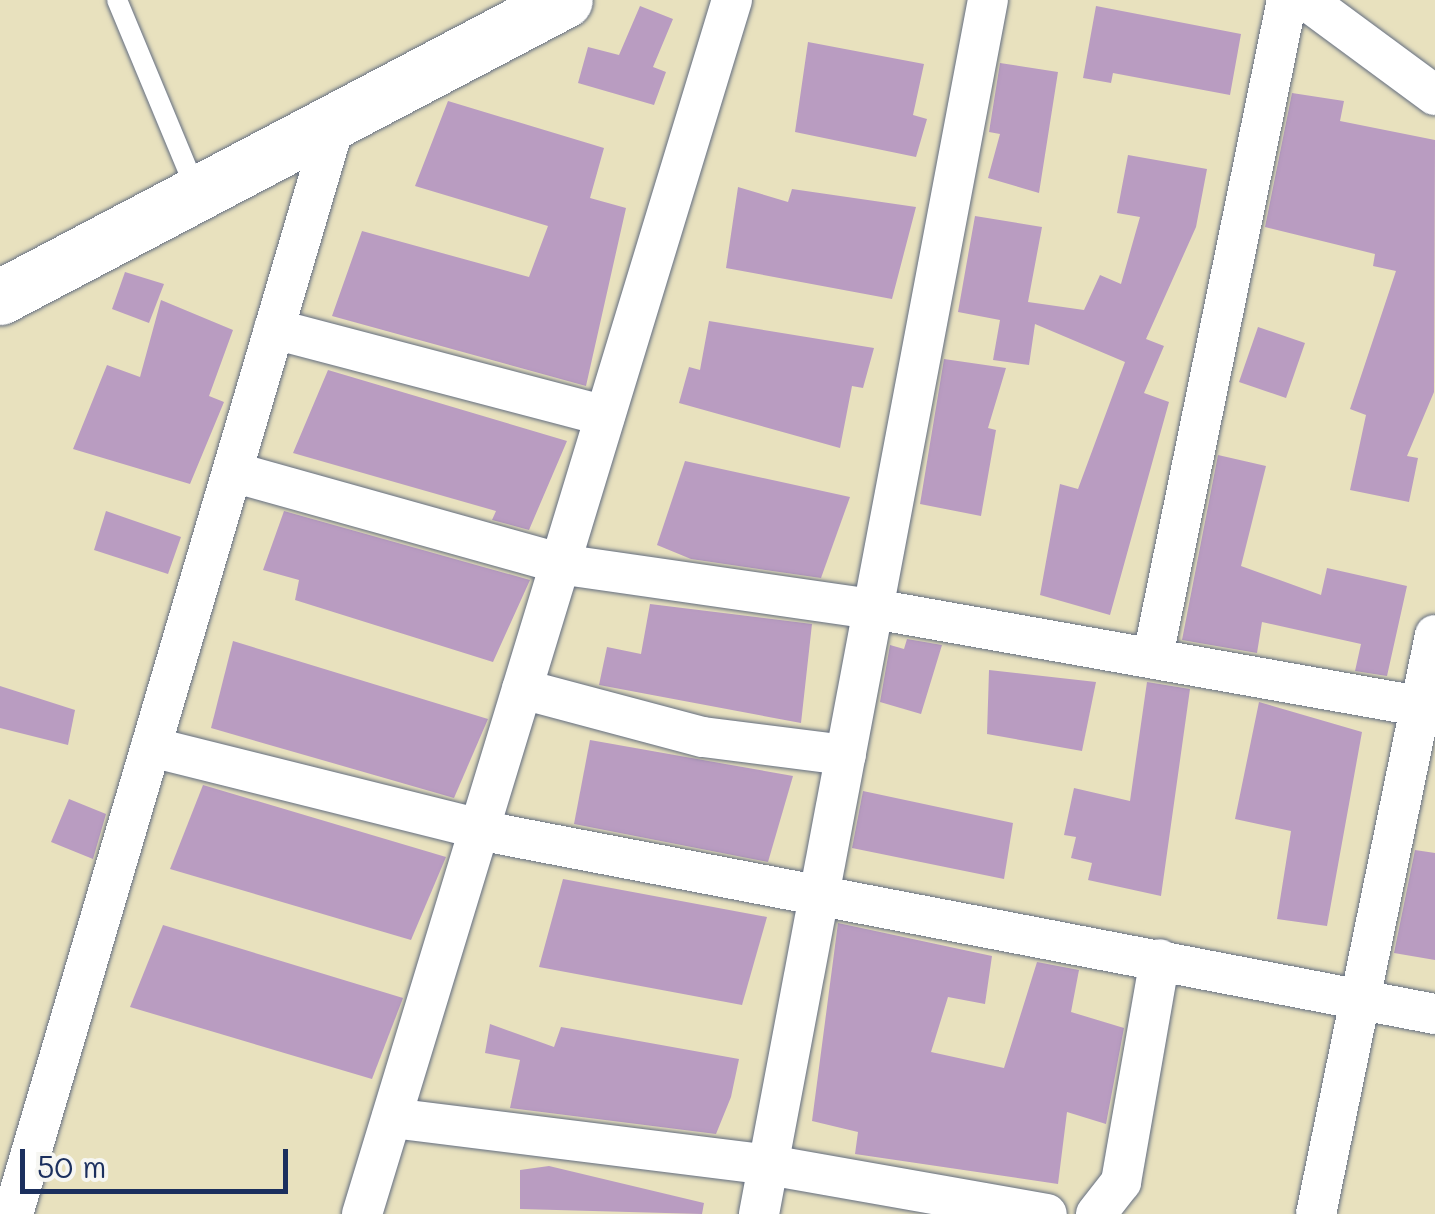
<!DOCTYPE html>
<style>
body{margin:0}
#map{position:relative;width:1435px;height:1214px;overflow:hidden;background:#e8e1be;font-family:Mali,sans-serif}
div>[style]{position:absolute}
.building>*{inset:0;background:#b99cc1}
.roads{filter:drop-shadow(0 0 2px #636d80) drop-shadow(0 0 2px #636d80)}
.lane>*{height:20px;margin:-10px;padding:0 10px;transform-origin:10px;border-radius:10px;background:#fff}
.street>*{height:40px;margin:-20px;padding:0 20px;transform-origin:20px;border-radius:20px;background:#fff}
.secondary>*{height:55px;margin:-27.5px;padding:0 27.5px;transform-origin:27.5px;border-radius:27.5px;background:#fff}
span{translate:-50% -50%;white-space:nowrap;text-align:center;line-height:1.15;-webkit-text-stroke:10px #f6f6f2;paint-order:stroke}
.scale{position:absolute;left:20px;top:1149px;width:268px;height:45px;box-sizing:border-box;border:5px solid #1b2f5e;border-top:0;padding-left:12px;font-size:30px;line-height:35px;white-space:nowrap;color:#1b2f5e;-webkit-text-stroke:8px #f6f6f2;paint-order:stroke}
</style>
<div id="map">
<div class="building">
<i style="clip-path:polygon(640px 6px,673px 19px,653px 67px,666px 72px,654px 105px,578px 83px,588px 47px,619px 55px)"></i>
<i style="clip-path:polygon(1096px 6px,1241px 34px,1230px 95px,1113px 73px,1111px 83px,1083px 78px)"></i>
<i style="clip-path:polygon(808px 42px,924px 64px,913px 115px,927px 119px,916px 157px,795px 132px)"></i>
<i style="clip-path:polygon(1000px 63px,1058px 72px,1039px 193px,988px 178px,1000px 134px,989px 132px)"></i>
<i style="clip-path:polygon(1292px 93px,1344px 101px,1340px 121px,1435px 140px,1434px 392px,1407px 456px,1418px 458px,1409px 502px,1350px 490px,1366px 415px,1350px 409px,1396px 271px,1373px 266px,1375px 254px,1265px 227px)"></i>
<i style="clip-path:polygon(448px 101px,604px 148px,590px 198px,626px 208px,586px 386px,332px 316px,362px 231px,529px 277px,548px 226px,415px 186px)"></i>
<i style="clip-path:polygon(1128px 155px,1207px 169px,1196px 227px,1146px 339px,1164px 346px,1144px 393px,1169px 402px,1110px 615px,1040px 595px,1060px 484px,1078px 489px,1125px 362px,1035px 324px,1029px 365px,993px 360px,1000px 320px,958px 312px,975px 216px,1042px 227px,1028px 302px,1084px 310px,1100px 275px,1121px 284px,1140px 217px,1117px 213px)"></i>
<i style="clip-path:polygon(738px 187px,788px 202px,792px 189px,916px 207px,892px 299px,726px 268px)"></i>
<i style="clip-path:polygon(125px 272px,164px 284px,149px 323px,112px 309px)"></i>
<i style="clip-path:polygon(161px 300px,233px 330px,209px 396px,224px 402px,190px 484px,73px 449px,107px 365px,140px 377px)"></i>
<i style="clip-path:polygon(709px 321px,874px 348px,863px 388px,852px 386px,840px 448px,679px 403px,689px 367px,700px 370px)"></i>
<i style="clip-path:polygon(1258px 327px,1305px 343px,1286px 398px,1239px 382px)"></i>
<i style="clip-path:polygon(944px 359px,1006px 368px,988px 428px,996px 430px,981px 516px,920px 504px)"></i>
<i style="clip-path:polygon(328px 370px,567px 441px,529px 530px,492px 520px,496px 511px,293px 453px)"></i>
<i style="clip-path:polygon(1218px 455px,1266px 466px,1241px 566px,1321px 595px,1327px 568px,1407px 586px,1387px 676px,1355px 671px,1361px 644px,1262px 622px,1257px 653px,1182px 640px)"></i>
<i style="clip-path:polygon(685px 461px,850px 497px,821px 578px,691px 559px,657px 545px)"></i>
<i style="clip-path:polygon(106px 511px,181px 537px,168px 574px,94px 550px)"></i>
<i style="clip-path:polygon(284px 511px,530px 580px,493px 662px,295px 600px,299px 580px,263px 570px)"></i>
<i style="clip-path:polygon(650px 604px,812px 624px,801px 723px,599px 685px,607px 647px,641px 654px)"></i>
<i style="clip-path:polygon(907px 639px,942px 645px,921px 714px,880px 702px,890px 645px,904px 649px)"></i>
<i style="clip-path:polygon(233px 641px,488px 719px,454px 798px,211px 728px)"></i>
<i style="clip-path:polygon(989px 670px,1096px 682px,1082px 751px,987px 734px)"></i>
<i style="clip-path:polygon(1147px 682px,1190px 689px,1161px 896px,1088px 880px,1092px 863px,1071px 858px,1076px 837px,1064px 835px,1074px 788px,1130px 801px)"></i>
<i style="clip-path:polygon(0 686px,75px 710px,68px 745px,0 728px)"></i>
<i style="clip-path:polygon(1259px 702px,1362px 732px,1327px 926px,1277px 919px,1291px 831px,1235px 819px)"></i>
<i style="clip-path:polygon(590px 740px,793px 776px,768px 862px,574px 824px)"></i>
<i style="clip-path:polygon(203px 785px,446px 857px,411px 940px,170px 869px)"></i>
<i style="clip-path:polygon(863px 791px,1013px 823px,1004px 879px,852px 848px)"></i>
<i style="clip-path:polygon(69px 799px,106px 814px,93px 859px,51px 842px)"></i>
<i style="clip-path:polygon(1415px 850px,1435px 853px,1435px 960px,1394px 953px)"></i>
<i style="clip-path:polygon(563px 879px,767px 917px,742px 1005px,539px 967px)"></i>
<i style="clip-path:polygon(838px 923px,992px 956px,985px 1004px,948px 997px,931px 1052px,1004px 1068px,1037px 962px,1079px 970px,1071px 1012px,1124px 1028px,1106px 1124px,1067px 1112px,1058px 1184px,855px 1154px,858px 1132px,812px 1121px)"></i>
<i style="clip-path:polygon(163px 925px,403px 998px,372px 1079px,130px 1007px)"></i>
<i style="clip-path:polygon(490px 1024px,554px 1047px,561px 1027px,739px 1059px,731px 1097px,716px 1134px,510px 1108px,520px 1060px,485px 1053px)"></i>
<i style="clip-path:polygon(549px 1166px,704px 1203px,702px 1214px,520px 1209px,520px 1170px)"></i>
</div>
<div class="roads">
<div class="lane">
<i style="left:117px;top:0;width:208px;rotate:67.4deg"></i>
</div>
<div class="street">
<i style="left:1306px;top:0;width:160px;rotate:36.4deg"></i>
<i style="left:274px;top:329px;width:342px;rotate:14.7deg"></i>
<i style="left:233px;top:472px;width:346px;rotate:15.6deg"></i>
<i style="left:566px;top:565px;width:317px;rotate:8.2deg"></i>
<i style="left:880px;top:610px;width:564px;rotate:10.11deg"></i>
<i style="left:1153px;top:656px;width:670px;rotate:-78.46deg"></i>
<i style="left:522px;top:689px;width:187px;rotate:14.9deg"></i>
<i style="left:703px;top:737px;width:144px;rotate:7.2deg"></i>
<i style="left:151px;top:747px;width:359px;rotate:14deg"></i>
<i style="left:499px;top:834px;width:953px;rotate:10.89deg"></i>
<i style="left:392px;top:1118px;width:380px;rotate:7.1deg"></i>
<i style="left:769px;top:1165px;width:282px;rotate:10deg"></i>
<i style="left:13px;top:1214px;width:1138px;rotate:-73.56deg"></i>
<i style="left:362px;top:1214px;width:1269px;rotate:-73.05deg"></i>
<i style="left:759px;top:1214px;width:1235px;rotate:-79.32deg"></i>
<i style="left:1096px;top:1214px;width:41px;rotate:-52deg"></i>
<i style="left:1121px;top:1182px;width:226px;rotate:-80.1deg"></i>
<i style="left:1316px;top:1214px;width:591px;rotate:-78.39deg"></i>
</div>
<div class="secondary">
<i style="left:0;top:297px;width:638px;rotate:-27.73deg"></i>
</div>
</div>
<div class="scale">50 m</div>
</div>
